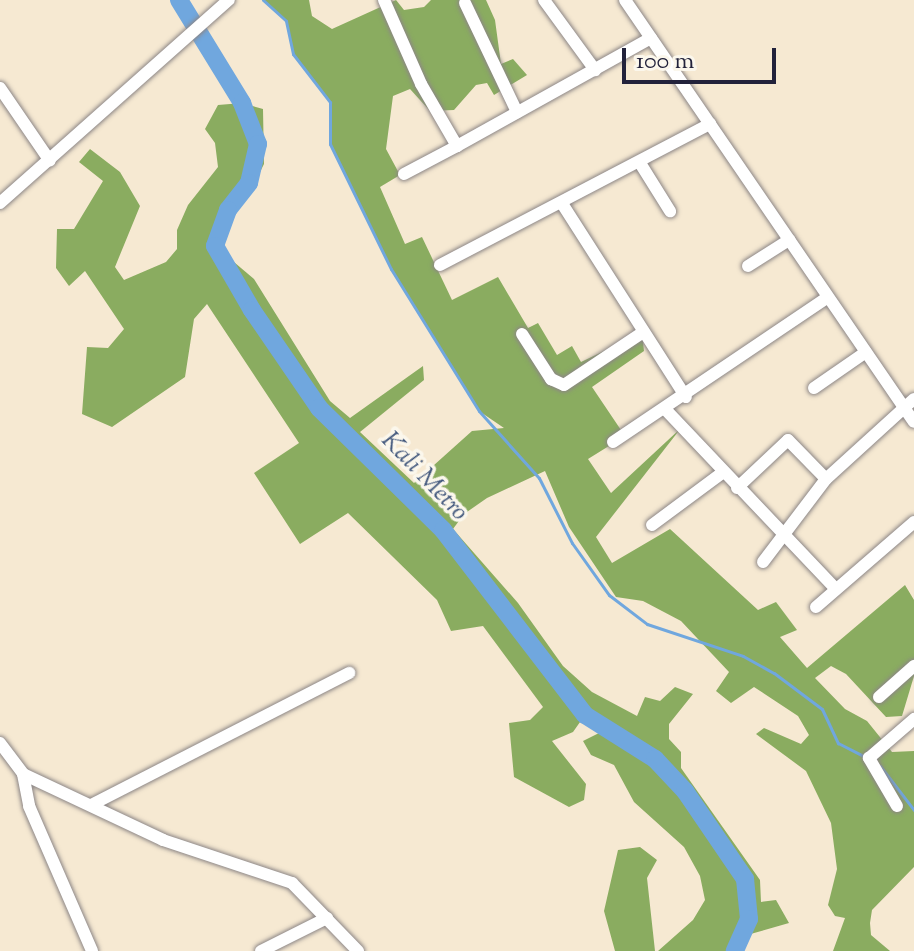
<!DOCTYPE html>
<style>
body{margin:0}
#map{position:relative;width:914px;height:951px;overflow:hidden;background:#f6e9d2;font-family:"Sorts Mill Goudy",serif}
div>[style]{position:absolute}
.forest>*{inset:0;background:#8aac60}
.stream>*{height:3px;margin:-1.5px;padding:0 1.5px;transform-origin:1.5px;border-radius:1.5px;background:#70a7de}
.river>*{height:18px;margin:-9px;padding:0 9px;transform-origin:9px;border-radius:9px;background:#70a7de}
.roads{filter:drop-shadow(0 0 2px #8c8686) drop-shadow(0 0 2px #8c8686)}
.street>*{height:12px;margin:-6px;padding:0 6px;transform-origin:6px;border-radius:6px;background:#fff}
span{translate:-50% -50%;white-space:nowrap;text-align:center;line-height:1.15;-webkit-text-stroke:7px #fbf7ec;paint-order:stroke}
.water-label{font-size:26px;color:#41577c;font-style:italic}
.scale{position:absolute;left:622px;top:48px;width:154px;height:36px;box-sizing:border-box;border:4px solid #22223b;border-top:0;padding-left:10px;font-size:24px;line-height:28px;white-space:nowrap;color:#22223b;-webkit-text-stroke:6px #fbf7ec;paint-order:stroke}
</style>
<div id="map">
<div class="forest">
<i style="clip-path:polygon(263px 0,309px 0,312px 16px,332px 29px,396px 0,404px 10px,424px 7px,431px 0,486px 0,495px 20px,501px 64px,513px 59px,527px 75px,494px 95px,487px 83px,476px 85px,454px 110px,430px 111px,410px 89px,393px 96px,386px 149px,400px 175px,380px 187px,405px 244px,422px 237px,452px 300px,498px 277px,528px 328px,538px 323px,557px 355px,572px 346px,581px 362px,642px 333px,644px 351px,592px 387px,625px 436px,588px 459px,611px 493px,681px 428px,596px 537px,612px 563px,670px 529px,758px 610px,776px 602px,797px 630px,780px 637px,807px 668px,905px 585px,914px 600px,914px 676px,902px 716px,886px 717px,846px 674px,831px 666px,815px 678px,845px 709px,867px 721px,892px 752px,914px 751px,914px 867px,872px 910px,870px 923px,871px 935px,890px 951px,833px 951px,845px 918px,835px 916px,828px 905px,837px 869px,831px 823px,806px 771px,756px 734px,764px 728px,801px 744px,809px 735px,798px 716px,754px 687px,731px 703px,716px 691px,729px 672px,681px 621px,643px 601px,616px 597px,569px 527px,545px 471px,487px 498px,464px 514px,453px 529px,518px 603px,563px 666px,592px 692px,637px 716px,645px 697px,660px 701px,675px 687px,693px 694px,669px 724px,669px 739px,681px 752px,681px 768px,760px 880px,761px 902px,776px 900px,789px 923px,747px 935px,736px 951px,658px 951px,693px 920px,705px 900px,700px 876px,684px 847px,634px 802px,614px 765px,591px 755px,583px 741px,605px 730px,585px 715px,573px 732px,552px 741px,586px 784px,584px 800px,569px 807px,514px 777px,509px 723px,530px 720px,543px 707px,483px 626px,451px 631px,437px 600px,348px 513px,300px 544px,254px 473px,299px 443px,207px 304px,194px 319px,185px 377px,112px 427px,82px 414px,87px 347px,108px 348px,124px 329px,85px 271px,69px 286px,56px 268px,57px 229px,74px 229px,103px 181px,79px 162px,90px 149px,120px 172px,140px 206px,115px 267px,124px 280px,166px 262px,177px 249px,177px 230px,188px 205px,218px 167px,215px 143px,205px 129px,218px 105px,242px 103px,263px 109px,264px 164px,252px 188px,228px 210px,215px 246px,254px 279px,330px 401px,350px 418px,423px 366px,424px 380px,360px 432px,414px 483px,472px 431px,504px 428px,479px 411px,391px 269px,330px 144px,330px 102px,293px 54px,286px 21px)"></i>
<i style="clip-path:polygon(640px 847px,657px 860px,647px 878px,655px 951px,615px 951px,604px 911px,618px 850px)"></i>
</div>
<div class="stream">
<i style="left:263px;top:0;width:31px;rotate:42deg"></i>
<i style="left:286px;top:21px;width:34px;rotate:78deg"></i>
<i style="left:293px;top:54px;width:61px;rotate:52.4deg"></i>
<i style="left:330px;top:102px;width:42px;rotate:90deg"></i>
<i style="left:330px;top:144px;width:139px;rotate:64deg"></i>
<i style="left:391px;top:269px;width:167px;rotate:58.2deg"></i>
<i style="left:479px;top:411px;width:90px;rotate:48.2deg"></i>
<i style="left:539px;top:478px;width:73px;rotate:63.1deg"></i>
<i style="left:572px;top:543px;width:64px;rotate:54.6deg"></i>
<i style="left:609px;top:595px;width:48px;rotate:37.3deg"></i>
<i style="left:647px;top:624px;width:101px;rotate:18.4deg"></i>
<i style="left:743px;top:656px;width:35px;rotate:29deg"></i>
<i style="left:774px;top:673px;width:60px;rotate:36.9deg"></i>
<i style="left:822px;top:709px;width:38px;rotate:65deg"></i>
<i style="left:838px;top:743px;width:31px;rotate:27deg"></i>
<i style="left:880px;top:766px;width:56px;rotate:52.3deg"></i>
</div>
<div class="river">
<i style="left:179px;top:0;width:121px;rotate:58.5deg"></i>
<i style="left:242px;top:103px;width:44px;rotate:68.7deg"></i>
<i style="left:258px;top:144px;width:40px;rotate:103deg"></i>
<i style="left:249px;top:183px;width:34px;rotate:128deg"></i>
<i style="left:228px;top:210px;width:38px;rotate:110deg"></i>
<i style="left:215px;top:246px;width:74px;rotate:60deg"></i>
<i style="left:252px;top:310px;width:119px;rotate:55.6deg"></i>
<i style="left:319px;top:408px;width:174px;rotate:44.5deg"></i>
<i style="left:443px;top:530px;width:233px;rotate:52.5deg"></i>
<i style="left:585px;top:715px;width:83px;rotate:32.2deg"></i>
<i style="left:655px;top:759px;width:44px;rotate:46.8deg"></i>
<i style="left:685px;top:791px;width:107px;rotate:55.7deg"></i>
<i style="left:745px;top:879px;width:40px;rotate:84.3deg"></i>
<i style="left:749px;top:919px;width:35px;rotate:114deg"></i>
</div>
<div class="roads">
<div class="street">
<i style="left:384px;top:0;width:92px;rotate:66.2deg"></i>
<i style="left:421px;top:84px;width:72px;rotate:59.9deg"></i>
<i style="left:457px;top:146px;width:222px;rotate:-29.1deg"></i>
<i style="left:544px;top:0;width:87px;rotate:53.9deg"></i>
<i style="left:625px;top:0;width:511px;rotate:55.6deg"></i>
<i style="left:465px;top:3px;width:121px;rotate:64.5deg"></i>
<i style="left:0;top:88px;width:88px;rotate:55.6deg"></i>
<i style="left:640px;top:163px;width:57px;rotate:58deg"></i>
<i style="left:404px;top:174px;width:60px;rotate:-27.8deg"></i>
<i style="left:0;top:203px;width:306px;rotate:-41.6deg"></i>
<i style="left:563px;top:205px;width:228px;rotate:57.4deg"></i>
<i style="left:440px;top:265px;width:305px;rotate:-27.6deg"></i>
<i style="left:748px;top:266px;width:49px;rotate:-32.4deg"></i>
<i style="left:522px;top:334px;width:54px;rotate:57.2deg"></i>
<i style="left:551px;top:379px;width:14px;rotate:25deg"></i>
<i style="left:564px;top:385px;width:94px;rotate:-33.7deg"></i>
<i style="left:814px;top:388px;width:63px;rotate:-34.7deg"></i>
<i style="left:665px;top:409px;width:248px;rotate:46.5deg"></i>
<i style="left:613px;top:442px;width:259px;rotate:-34deg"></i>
<i style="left:737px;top:488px;width:70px;rotate:-43.3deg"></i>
<i style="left:788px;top:440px;width:54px;rotate:45.7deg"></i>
<i style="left:652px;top:525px;width:87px;rotate:-36.6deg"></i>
<i style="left:763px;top:562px;width:104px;rotate:-52.8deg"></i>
<i style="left:826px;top:479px;width:119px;rotate:-42.3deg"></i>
<i style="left:816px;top:607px;width:130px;rotate:-40.9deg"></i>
<i style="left:879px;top:697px;width:47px;rotate:-41.5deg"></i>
<i style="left:0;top:743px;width:39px;rotate:53deg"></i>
<i style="left:23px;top:774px;width:33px;rotate:79deg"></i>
<i style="left:29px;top:806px;width:158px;rotate:66.5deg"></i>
<i style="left:23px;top:774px;width:155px;rotate:25.2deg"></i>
<i style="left:163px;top:840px;width:136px;rotate:18.4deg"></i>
<i style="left:292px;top:883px;width:95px;rotate:45.9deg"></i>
<i style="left:93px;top:804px;width:288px;rotate:-27.1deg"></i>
<i style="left:897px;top:806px;width:56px;rotate:-120.3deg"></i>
<i style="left:869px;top:758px;width:60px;rotate:-40.9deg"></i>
<i style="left:261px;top:951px;width:74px;rotate:-26.6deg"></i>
</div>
</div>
<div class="water-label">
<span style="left:424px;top:477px;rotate:46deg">Kali Metro</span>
</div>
<div class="scale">100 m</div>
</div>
